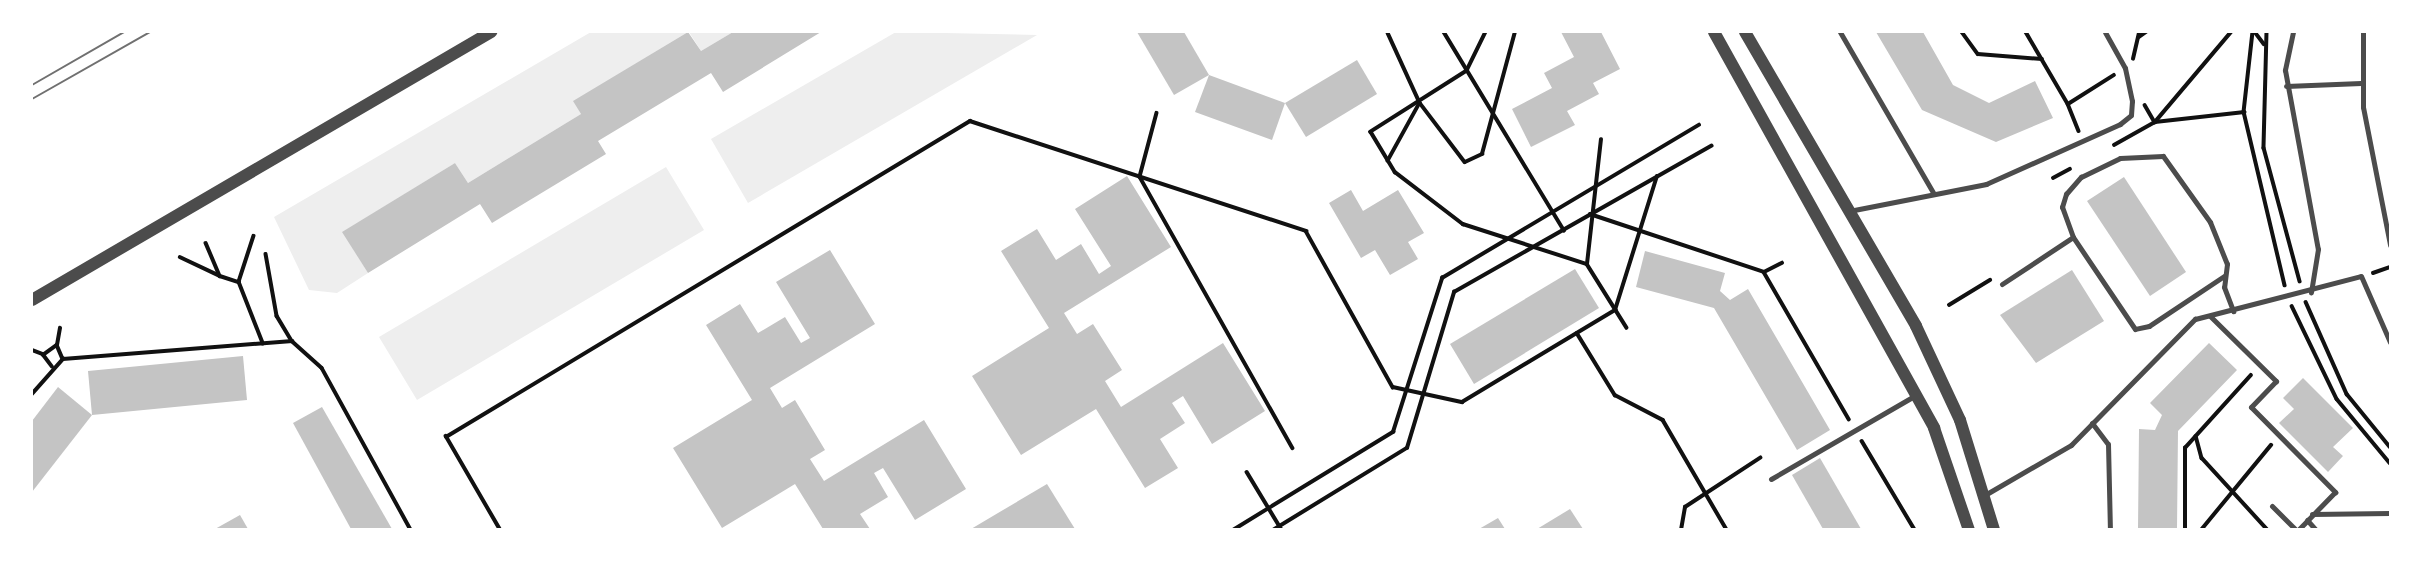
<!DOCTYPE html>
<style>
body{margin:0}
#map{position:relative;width:2422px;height:561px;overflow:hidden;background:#fff;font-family:Mulish,sans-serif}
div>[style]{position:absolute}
.green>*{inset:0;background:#eee}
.building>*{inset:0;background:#c4c4c4}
.path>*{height:3.5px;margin:-1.75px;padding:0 1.75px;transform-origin:1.75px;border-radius:1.75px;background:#111}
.service>*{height:5px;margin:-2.5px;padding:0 2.5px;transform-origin:2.5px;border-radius:2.5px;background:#4c4c4c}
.tertiary>*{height:12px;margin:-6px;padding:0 6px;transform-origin:6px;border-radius:6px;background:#4c4c4c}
.tram>*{height:2px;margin:-1px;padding:0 1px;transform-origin:1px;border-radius:1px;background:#707070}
span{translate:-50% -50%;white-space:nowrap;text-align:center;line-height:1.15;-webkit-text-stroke:5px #fff;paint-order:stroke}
.frame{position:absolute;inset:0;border:33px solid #fff;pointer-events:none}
</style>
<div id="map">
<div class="green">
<i style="clip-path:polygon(591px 32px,688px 32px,574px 101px,581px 114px,468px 183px,455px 163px,343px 232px,368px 273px,337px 293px,309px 290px,274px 217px)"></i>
<i style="clip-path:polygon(689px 32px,733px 32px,701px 51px)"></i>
<i style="clip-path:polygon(896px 32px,1037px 35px,748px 203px,711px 139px)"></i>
<i style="clip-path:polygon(666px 167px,704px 230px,417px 400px,379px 337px)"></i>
</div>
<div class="building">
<i style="clip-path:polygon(688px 32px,701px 51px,733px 32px,821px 32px,723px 92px,711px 73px,598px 141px,606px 154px,492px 223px,480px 204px,368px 273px,342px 232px,455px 163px,468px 183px,581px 114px,573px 101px)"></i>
<i style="clip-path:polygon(1137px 32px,1184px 32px,1209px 75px,1174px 95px)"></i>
<i style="clip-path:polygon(1561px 32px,1601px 32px,1620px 69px,1593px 83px,1599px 94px,1567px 111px,1575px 125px,1531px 147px,1512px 109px,1552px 88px,1544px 73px,1574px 57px)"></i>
<i style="clip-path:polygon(1876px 32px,1923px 32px,1953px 85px,1989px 103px,2035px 81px,2053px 118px,1996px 142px,1922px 110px)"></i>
<i style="clip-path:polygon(1357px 60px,1377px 94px,1306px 137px,1285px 103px)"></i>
<i style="clip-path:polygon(1209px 75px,1285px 103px,1272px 140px,1195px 112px)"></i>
<i style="clip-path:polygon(1127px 176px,1171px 247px,1064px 313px,1077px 334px,1093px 324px,1122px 370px,1105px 381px,1121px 407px,1223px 343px,1265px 411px,1212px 444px,1183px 396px,1172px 403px,1185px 423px,1160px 439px,1178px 468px,1145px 488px,1096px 409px,1021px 455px,972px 376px,1049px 328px,1001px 251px,1037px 229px,1056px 260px,1081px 244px,1099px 274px,1111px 266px,1075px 209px)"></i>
<i style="clip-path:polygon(2124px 177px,2186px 272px,2150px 296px,2087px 201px)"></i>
<i style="clip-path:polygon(1351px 190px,1363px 211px,1398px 190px,1424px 233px,1408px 242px,1418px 259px,1390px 275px,1375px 250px,1361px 258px,1329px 203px)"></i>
<i style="clip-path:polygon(830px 250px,875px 324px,770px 388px,782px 408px,795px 400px,825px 450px,810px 459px,824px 481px,924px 420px,966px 489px,915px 520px,883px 468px,874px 473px,888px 497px,860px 514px,870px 529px,823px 529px,795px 484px,722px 528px,673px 448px,752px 400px,706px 325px,740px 304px,758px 333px,785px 317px,801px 343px,810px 338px,776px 282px)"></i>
<i style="clip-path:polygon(1645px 251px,1725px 273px,1720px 291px,1730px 300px,1748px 289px,1830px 430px,1797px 450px,1714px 308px,1636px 287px)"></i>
<i style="clip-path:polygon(1575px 269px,1599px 308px,1474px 384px,1450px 344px)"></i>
<i style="clip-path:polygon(2072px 270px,2104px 321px,2036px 363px,2000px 315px)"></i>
<i style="clip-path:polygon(2209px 343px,2237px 370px,2178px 431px,2177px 529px,2138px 529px,2139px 429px,2155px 430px,2162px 415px,2150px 403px)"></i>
<i style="clip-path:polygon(243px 356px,247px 400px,92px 415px,88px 371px)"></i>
<i style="clip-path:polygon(2303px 378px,2353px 428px,2333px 447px,2343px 456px,2328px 472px,2279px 423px,2294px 409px,2283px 398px)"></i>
<i style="clip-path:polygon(58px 387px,92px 415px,32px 492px,32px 421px)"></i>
<i style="clip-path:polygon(322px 407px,392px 529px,351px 529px,293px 423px)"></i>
<i style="clip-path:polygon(1820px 458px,1861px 529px,1823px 529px,1792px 475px)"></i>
<i style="clip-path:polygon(1047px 484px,1075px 529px,971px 529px)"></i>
<i style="clip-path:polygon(1570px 509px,1583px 529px,1537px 529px)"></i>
<i style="clip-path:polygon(240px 515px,248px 529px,215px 529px)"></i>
<i style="clip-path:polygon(1498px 518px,1505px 529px,1479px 529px)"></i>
</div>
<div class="path">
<i style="left:1444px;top:32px;width:232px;rotate:58.8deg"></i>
<i style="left:1486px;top:32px;width:43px;rotate:116deg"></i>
<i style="left:1467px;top:71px;width:114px;rotate:147.6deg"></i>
<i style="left:1371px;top:132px;width:47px;rotate:59deg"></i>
<i style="left:1395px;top:172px;width:86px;rotate:37.4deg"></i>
<i style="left:1463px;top:224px;width:130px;rotate:17.9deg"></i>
<i style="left:1587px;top:264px;width:75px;rotate:58deg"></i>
<i style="left:1962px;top:32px;width:27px;rotate:54deg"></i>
<i style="left:1978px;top:54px;width:64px;rotate:4.5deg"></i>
<i style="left:2026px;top:32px;width:83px;rotate:59.7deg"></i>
<i style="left:2068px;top:104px;width:54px;rotate:-32.2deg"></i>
<i style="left:2253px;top:32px;width:81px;rotate:96.4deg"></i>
<i style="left:2244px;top:112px;width:178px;rotate:76.7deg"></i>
<i style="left:2255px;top:32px;width:15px;rotate:53deg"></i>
<i style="left:2267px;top:32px;width:116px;rotate:91.5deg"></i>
<i style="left:2264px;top:148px;width:138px;rotate:74.9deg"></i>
<i style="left:1388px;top:33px;width:77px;rotate:65.4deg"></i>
<i style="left:1420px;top:103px;width:66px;rotate:118.9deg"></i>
<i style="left:2139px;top:37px;width:9px;rotate:-36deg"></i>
<i style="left:2133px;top:59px;width:28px;rotate:-77deg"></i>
<i style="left:1420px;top:103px;width:74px;rotate:52.7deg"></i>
<i style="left:1465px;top:162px;width:19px;rotate:-25deg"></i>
<i style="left:1482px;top:154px;width:126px;rotate:-74.9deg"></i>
<i style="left:2068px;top:104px;width:29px;rotate:68deg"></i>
<i style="left:2145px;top:105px;width:20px;rotate:60deg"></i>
<i style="left:2155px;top:122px;width:90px;rotate:-6.4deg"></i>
<i style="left:1157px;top:113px;width:66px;rotate:104.9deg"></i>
<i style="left:1140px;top:177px;width:311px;rotate:60.6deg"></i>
<i style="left:2114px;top:145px;width:47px;rotate:-29.3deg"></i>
<i style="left:2155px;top:122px;width:118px;rotate:-49.8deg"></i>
<i style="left:2053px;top:178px;width:19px;rotate:-28deg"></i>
<i style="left:1590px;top:214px;width:183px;rotate:18.4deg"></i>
<i style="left:1764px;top:272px;width:20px;rotate:-27deg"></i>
<i style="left:254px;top:236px;width:48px;rotate:108.1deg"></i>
<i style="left:239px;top:282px;width:66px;rotate:68.5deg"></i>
<i style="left:206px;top:243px;width:36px;rotate:67deg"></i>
<i style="left:220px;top:276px;width:20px;rotate:18deg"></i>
<i style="left:266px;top:254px;width:63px;rotate:79.9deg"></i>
<i style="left:277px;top:316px;width:29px;rotate:59deg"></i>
<i style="left:292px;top:341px;width:40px;rotate:42deg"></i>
<i style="left:322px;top:368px;width:185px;rotate:61.2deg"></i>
<i style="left:180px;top:257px;width:42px;rotate:25.3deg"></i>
<i style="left:1587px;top:264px;width:125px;rotate:-83.6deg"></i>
<i style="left:1764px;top:272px;width:170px;rotate:60deg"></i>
<i style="left:2373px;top:273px;width:18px;rotate:-19deg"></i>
<i style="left:2306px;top:302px;width:101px;rotate:66deg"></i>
<i style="left:2347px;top:394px;width:68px;rotate:50.9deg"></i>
<i style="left:1949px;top:305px;width:48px;rotate:-31.4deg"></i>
<i style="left:2292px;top:306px;width:103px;rotate:64.2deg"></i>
<i style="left:2337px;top:399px;width:83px;rotate:50.4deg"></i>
<i style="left:1577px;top:333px;width:73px;rotate:58.5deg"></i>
<i style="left:1615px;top:395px;width:54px;rotate:27.5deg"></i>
<i style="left:1663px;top:420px;width:127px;rotate:59.8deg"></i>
<i style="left:57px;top:345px;width:17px;rotate:-80deg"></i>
<i style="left:32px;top:350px;width:12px;rotate:20deg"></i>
<i style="left:52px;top:367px;width:15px;rotate:-127deg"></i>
<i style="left:43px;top:355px;width:17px;rotate:-36deg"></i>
<i style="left:57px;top:345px;width:15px;rotate:67deg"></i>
<i style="left:32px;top:394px;width:47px;rotate:-48.5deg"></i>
<i style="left:63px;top:359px;width:230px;rotate:-4.5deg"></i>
<i style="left:2196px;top:436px;width:23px;rotate:75deg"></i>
<i style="left:2202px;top:458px;width:98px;rotate:47.5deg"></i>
<i style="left:1862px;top:441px;width:104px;rotate:59.2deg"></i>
<i style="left:1247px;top:472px;width:68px;rotate:58.9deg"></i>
<i style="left:500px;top:530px;width:108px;rotate:-120.1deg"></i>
<i style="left:446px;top:437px;width:612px;rotate:-31.09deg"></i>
<i style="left:970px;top:121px;width:354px;rotate:18.1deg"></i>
<i style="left:1306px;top:231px;width:179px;rotate:60.9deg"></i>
<i style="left:1393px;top:387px;width:71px;rotate:12.3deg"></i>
<i style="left:1462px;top:402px;width:179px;rotate:-31deg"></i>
<i style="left:1615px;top:310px;width:140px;rotate:-72.6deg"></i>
<i style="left:1233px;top:530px;width:188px;rotate:-31.5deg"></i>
<i style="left:1393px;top:432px;width:162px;rotate:-72.3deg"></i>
<i style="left:1442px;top:278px;width:299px;rotate:-30.8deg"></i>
<i style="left:1273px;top:530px;width:157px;rotate:-31.5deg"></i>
<i style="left:1407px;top:448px;width:163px;rotate:-73.2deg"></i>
<i style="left:1454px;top:292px;width:296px;rotate:-29.6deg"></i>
<i style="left:1681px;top:530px;width:23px;rotate:-80deg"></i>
<i style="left:1685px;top:507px;width:90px;rotate:-33.2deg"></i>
<i style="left:2185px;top:530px;width:82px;rotate:-90deg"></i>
<i style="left:2185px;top:448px;width:98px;rotate:-47.9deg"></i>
<i style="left:2201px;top:530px;width:110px;rotate:-50.5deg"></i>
</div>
<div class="service">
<i style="left:1840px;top:32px;width:187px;rotate:59.9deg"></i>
<i style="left:2293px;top:32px;width:39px;rotate:102deg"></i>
<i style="left:2285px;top:70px;width:182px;rotate:79.6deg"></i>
<i style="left:2318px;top:249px;width:44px;rotate:99.2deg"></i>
<i style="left:2363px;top:32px;width:75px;rotate:90deg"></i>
<i style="left:2363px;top:107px;width:141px;rotate:78.9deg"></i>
<i style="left:2286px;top:86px;width:75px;rotate:-2.3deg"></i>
<i style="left:1849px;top:211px;width:140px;rotate:-11.1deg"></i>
<i style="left:1986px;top:184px;width:147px;rotate:-24.1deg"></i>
<i style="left:2120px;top:124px;width:14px;rotate:-39deg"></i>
<i style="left:2131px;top:115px;width:14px;rotate:-86deg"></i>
<i style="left:2132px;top:101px;width:34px;rotate:-102deg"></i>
<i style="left:2125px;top:68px;width:41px;rotate:-119.1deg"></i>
<i style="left:2224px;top:276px;width:90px;rotate:146.3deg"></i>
<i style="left:2149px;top:326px;width:14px;rotate:168deg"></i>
<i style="left:2135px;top:329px;width:111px;rotate:-124deg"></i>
<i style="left:2073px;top:237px;width:32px;rotate:-110deg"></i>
<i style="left:2062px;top:207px;width:14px;rotate:-73deg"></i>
<i style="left:2066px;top:194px;width:23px;rotate:-49deg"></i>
<i style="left:2081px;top:177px;width:43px;rotate:-26deg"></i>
<i style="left:2120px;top:158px;width:43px;rotate:-2.7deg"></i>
<i style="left:2163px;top:156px;width:81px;rotate:54.5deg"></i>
<i style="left:2210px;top:222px;width:45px;rotate:68deg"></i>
<i style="left:2227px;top:264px;width:23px;rotate:97deg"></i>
<i style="left:2224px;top:287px;width:26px;rotate:69deg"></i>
<i style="left:2002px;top:284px;width:85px;rotate:-33.5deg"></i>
<i style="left:2210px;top:316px;width:93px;rotate:44.6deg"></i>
<i style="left:2276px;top:381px;width:36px;rotate:134deg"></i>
<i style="left:2251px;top:407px;width:120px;rotate:45.3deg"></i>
<i style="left:2335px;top:492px;width:53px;rotate:134.2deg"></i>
<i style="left:2092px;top:423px;width:26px;rotate:53deg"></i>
<i style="left:2108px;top:444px;width:86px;rotate:88.7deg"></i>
<i style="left:1771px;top:479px;width:165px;rotate:-30.1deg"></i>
<i style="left:1983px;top:496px;width:102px;rotate:-30.1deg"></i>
<i style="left:2071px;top:445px;width:177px;rotate:-45.5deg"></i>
<i style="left:2195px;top:319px;width:171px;rotate:-14.5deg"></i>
<i style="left:2361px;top:276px;width:72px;rotate:66.3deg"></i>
<i style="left:2272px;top:506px;width:34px;rotate:45deg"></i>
<i style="left:2312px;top:514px;width:78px;rotate:-0.7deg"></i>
<i style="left:2307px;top:520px;width:13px;rotate:48deg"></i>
</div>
<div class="tertiary">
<i style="left:1714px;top:32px;width:453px;rotate:60.9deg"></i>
<i style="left:1934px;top:428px;width:108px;rotate:71.1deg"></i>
<i style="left:1745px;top:32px;width:340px;rotate:59.8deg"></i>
<i style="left:1916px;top:326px;width:104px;rotate:64.9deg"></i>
<i style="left:1960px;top:420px;width:115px;rotate:72.8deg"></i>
<i style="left:32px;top:300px;width:532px;rotate:-30.28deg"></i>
</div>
<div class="tram">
<i style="left:32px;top:85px;width:106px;rotate:-29.9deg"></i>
<i style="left:32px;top:99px;width:136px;rotate:-29.6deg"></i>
</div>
<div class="frame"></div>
</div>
